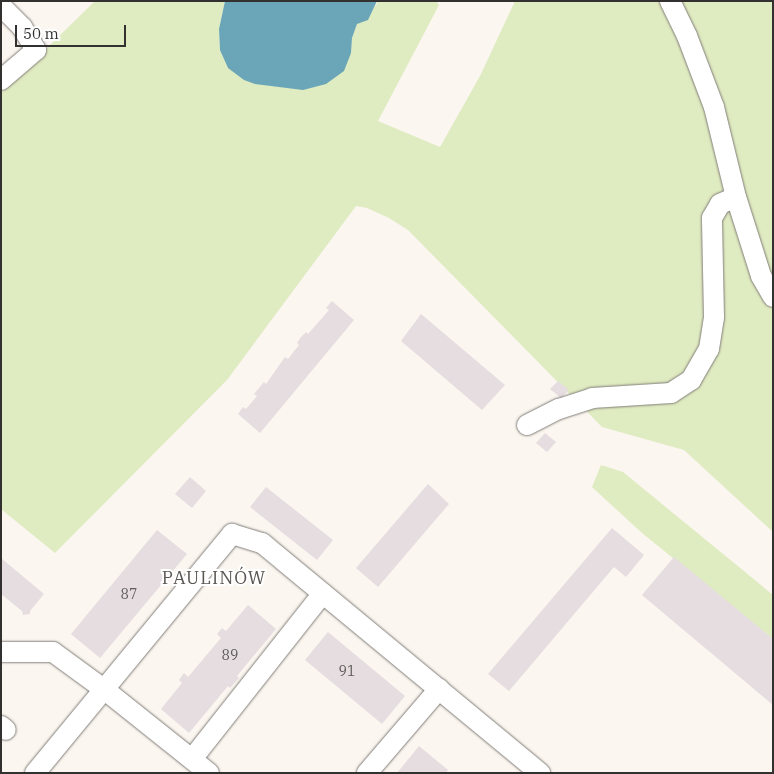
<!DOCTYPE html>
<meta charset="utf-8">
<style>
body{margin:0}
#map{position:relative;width:774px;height:774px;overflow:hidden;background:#fbf6f0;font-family:"IBM Plex Serif",serif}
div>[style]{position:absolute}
.green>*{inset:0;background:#dfebc1}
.water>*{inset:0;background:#6aa5b8}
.building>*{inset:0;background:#e5dde0}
.roads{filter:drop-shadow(0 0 1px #817d78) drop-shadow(0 0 1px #817d78)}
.minor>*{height:20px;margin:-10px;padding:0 10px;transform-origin:10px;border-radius:10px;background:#fff}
span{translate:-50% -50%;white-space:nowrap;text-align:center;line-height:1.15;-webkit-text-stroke:4px #fff;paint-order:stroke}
.number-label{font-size:14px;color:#5f5c5b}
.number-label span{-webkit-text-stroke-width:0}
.neighbourhood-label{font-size:18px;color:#5a5651;letter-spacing:1px}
.frame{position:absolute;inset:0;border:2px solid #32312f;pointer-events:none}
.scale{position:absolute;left:15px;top:25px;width:111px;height:22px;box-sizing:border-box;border:2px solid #32312f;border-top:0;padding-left:6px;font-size:15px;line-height:18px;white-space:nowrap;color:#32312f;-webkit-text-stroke:4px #fff;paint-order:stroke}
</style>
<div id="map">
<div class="green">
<i style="clip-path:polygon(95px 1px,225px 1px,219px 29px,220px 49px,228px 68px,351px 53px,352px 38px,357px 24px,377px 4px,377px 1px,436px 1px,439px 5px,378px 121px,440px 147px,480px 76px,515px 1px,773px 1px,773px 532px,684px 450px,602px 427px,408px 230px,389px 218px,367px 208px,356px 206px,227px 380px,55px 553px,1px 509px,1px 93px)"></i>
<i style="clip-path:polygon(601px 465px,623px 472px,773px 595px,773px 639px,642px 533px,592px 487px)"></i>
</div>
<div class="water">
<i style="clip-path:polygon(225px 1px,377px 1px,368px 20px,357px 24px,352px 38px,351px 53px,344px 71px,326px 84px,303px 90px,255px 84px,244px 80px,228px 68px,220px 50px,219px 29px)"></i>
</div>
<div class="building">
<i style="clip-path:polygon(332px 301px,354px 320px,260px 433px,238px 414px,243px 407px,246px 409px,257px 396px,254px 394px,264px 382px,266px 384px,285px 357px,288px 359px,299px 345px,297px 343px,301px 337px,306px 332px,308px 334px,329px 310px,326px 308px)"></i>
<i style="clip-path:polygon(421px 314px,505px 385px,482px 410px,401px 341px)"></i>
<i style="clip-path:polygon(558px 381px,569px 390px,561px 398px,550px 389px)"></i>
<i style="clip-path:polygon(545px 433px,556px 442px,547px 452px,536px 443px)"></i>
<i style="clip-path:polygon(190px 477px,206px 491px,192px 508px,175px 494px)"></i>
<i style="clip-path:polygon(428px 484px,449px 504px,378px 587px,356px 568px)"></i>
<i style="clip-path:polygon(266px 487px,333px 540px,317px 560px,250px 507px)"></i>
<i style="clip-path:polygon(612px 528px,644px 555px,626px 577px,614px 567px,509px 691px,488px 674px)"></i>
<i style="clip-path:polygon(157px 530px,187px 554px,100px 658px,71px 634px)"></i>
<i style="clip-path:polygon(674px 557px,773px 639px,773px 705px,642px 595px)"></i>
<i style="clip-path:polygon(1px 558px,44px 594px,30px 611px,30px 614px,23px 615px,22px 611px,1px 594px)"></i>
<i style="clip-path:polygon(248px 605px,276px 629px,237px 676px,239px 678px,230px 688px,228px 686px,189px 733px,161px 709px,182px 683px,179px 680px,184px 673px,188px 677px,221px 638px,217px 634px,222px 628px,226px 631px)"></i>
<i style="clip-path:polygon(328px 632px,405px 696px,382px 724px,305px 660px)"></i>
<i style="clip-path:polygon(419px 746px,448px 770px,446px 773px,397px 773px)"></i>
</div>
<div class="roads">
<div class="minor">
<i style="left:670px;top:1px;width:39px;rotate:64deg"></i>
<i style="left:687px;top:36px;width:76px;rotate:69.2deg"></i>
<i style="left:714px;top:107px;width:93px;rotate:76.3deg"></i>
<i style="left:736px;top:197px;width:83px;rotate:72.4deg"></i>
<i style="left:761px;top:276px;width:24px;rotate:60deg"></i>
<i style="left:1px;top:6px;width:30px;rotate:45deg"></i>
<i style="left:22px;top:27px;width:27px;rotate:59deg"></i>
<i style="left:36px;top:50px;width:46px;rotate:139.4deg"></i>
<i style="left:527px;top:425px;width:36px;rotate:-27deg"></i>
<i style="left:559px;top:409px;width:35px;rotate:-18deg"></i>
<i style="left:592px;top:398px;width:79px;rotate:-3.6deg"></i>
<i style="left:671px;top:393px;width:24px;rotate:-33deg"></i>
<i style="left:691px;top:380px;width:36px;rotate:-60deg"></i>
<i style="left:709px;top:349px;width:32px;rotate:-81deg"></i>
<i style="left:714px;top:317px;width:99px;rotate:-91.2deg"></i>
<i style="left:712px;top:218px;width:16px;rotate:-60deg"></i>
<i style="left:720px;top:204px;width:17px;rotate:-24deg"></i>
<i style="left:1px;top:652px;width:52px"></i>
<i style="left:53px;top:652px;width:64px;rotate:36.2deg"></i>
<i style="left:105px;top:690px;width:133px;rotate:38.6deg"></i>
<i style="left:1px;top:726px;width:6px;rotate:39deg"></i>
<i style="left:192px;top:759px;width:211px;rotate:-51.7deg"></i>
<i style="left:35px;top:773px;width:310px;rotate:-50.5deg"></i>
<i style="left:232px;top:534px;width:31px;rotate:17deg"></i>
<i style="left:262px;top:543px;width:361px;rotate:39.6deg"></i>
<i style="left:367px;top:773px;width:111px;rotate:-49.4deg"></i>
</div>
</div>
<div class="number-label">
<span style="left:129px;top:594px">87</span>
<span style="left:230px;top:655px">89</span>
<span style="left:347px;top:671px">91</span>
</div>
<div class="neighbourhood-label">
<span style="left:214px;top:578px">PAULINÓW</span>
</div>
<div class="frame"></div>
<div class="scale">50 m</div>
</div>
